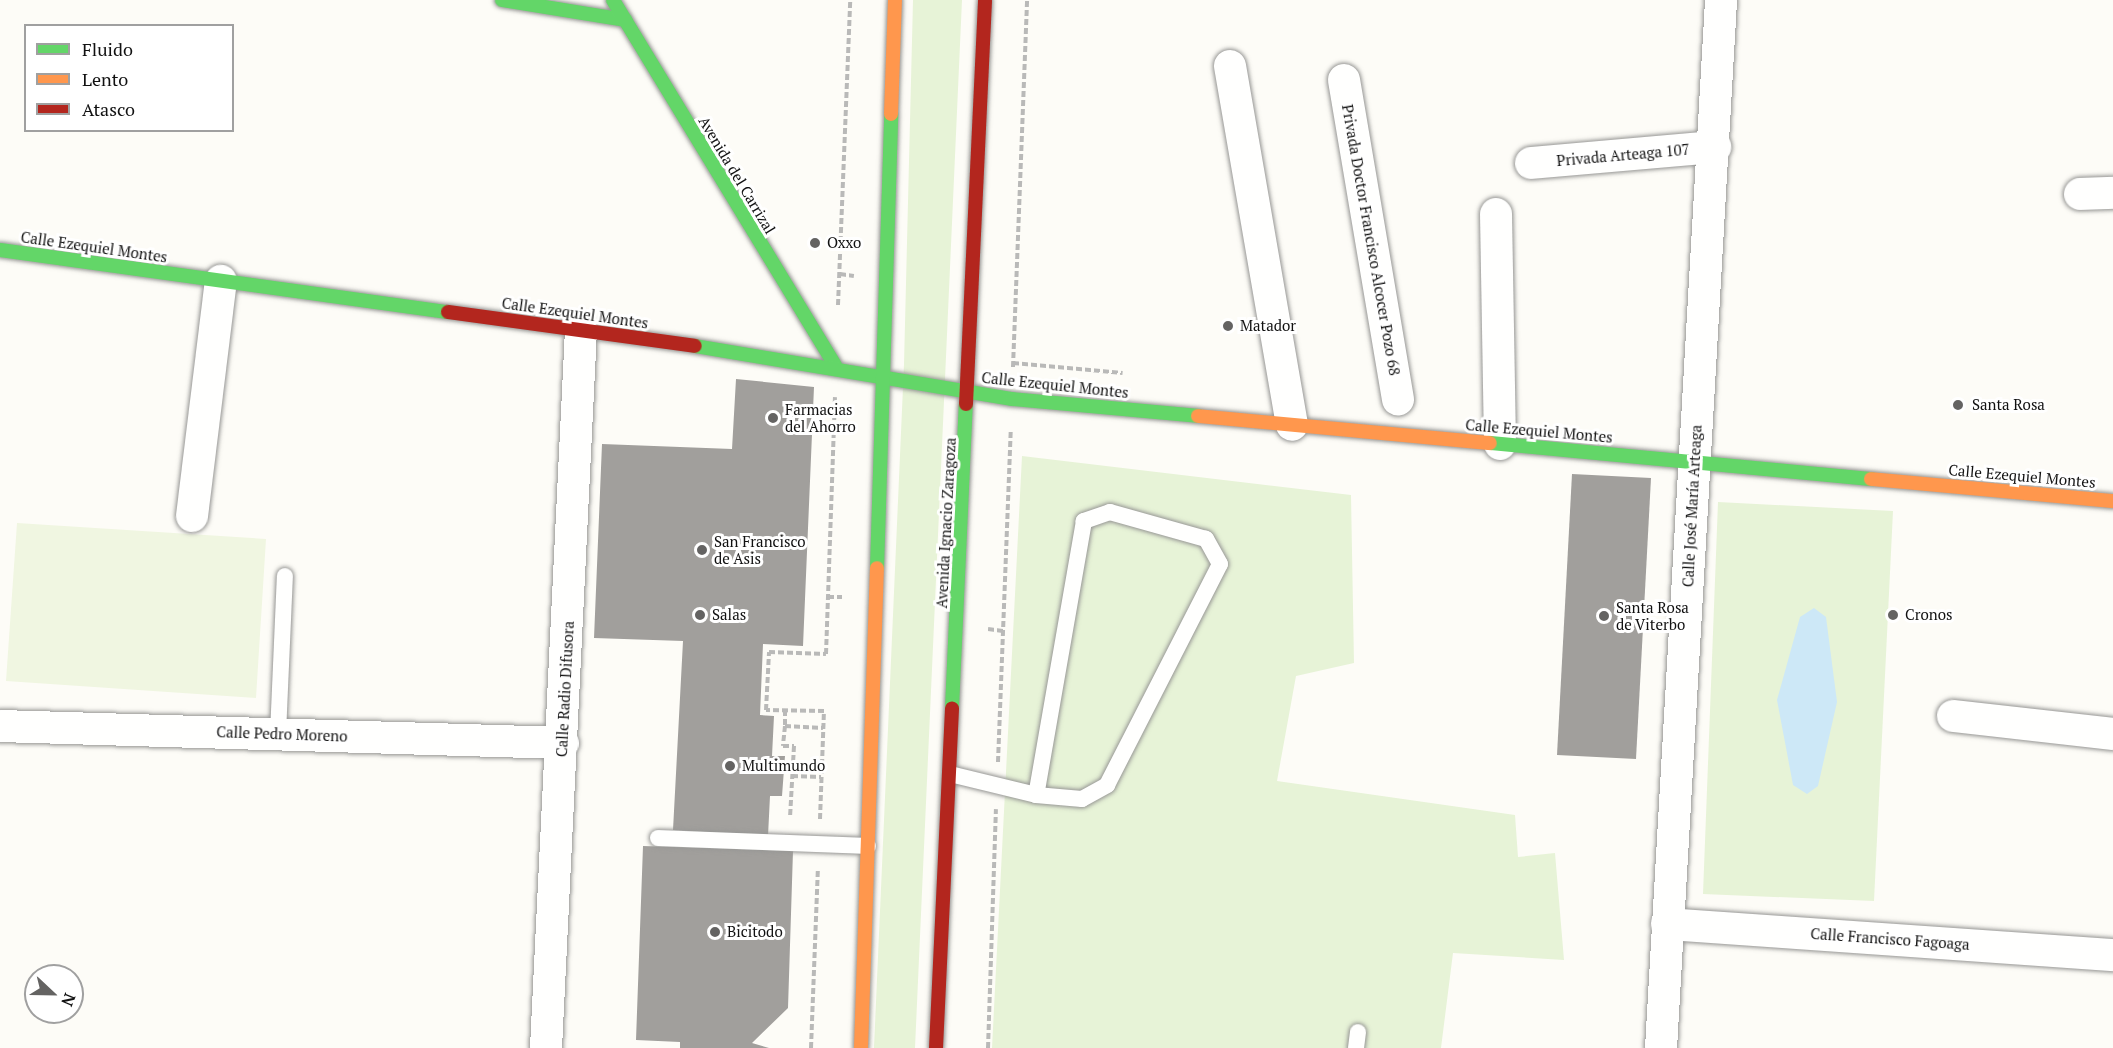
<!DOCTYPE html>
<meta charset="utf-8">
<style>
body{margin:0}
#map{position:relative;width:2113px;height:1048px;overflow:hidden;background:#fdfcf7;font-family:"PT Serif",serif}
div>[style]{position:absolute}
.green>*{inset:0;background:#e7f3d7}
.pitch>*{inset:0;background:#f0f6e1}
.water>*{inset:0;background:#cde8f7}
.building>*{inset:0;background:#a19f9c}
.path>*{height:4px;margin-top:-2px;transform-origin:0;background:repeating-linear-gradient(90deg,#b9b9b8 0 6px,transparent 0 9px)}
.roads{filter:drop-shadow(0 0 2px #979795) drop-shadow(0 0 2px #979795)}
.lane>*{height:16px;margin:-8px;padding:0 8px;transform-origin:8px;border-radius:8px;background:#fffffe}
.street>*{height:32px;margin:-16px;padding:0 16px;transform-origin:16px;border-radius:16px;background:#fffffe}
.fast>*{height:14px;margin:-7px;padding:0 7px;transform-origin:7px;border-radius:7px;background:#63d668}
.slow>*{height:14px;margin:-7px;padding:0 7px;transform-origin:7px;border-radius:7px;background:#ff974d}
.jam>*{height:14px;margin:-7px;padding:0 7px;transform-origin:7px;border-radius:7px;background:#b3261e}
.dots>*{width:16px;height:16px;translate:-50% -50%;box-sizing:border-box;border:3px solid #fff;border-radius:50%}
span{translate:-50% -50%;white-space:nowrap;text-align:center;line-height:1.15;-webkit-text-stroke:6px #fff;paint-order:stroke}
.street-label{font-size:15px;color:#111}
.poi-label{font-size:15px;color:#111}
.left{translate:0 -50%;text-align:left}
.legend{position:absolute;left:24px;top:24px;width:210px;height:108px;box-sizing:border-box;background:#fff;border:2px solid #a0a0a0;margin:0;padding:8px 10px;list-style:none;font-size:18px;color:#111}
.legend li{display:flex;align-items:center;gap:12px;height:30px}
.legend b{width:30px;border:2px solid #a0a0a0}
.north{position:absolute;left:24px;top:964px;width:60px;height:60px;box-sizing:border-box;background:#fff;border:2px solid #a0a0a0;border-radius:50%;rotate:112deg;font-size:16px;font-weight:700;line-height:24px;text-align:center;color:#111}
.north::after{content:'';display:block;margin:auto;width:21px;height:27px;background:#646362;clip-path:polygon(50% 0,100% 100%,50% 72%,0 100%)}
</style>
<div id="map">
<div class="green">
<i style="clip-path:polygon(913px 0,962px 0,915px 1048px,874px 1048px,904px 364px)"></i>
<i style="clip-path:polygon(1022px 456px,1351px 495px,1354px 663px,1296px 676px,1277px 781px,1515px 815px,1518px 857px,1555px 853px,1564px 960px,1453px 953px,1441px 1048px,992px 1048px)"></i>
<i style="clip-path:polygon(1718px 502px,1893px 511px,1874px 901px,1703px 894px)"></i>
</div>
<div class="pitch">
<i style="clip-path:polygon(17px 523px,266px 539px,256px 698px,6px 681px)"></i>
</div>
<div class="water">
<i style="clip-path:polygon(1814px 608px,1826px 617px,1837px 702px,1818px 786px,1807px 794px,1793px 785px,1777px 700px,1800px 617px)"></i>
</div>
<div class="building">
<i style="clip-path:polygon(736px 379px,814px 387px,803px 646px,763px 644px,760px 715px,774px 716px,772px 756px,785px 756px,782px 796px,770px 796px,768px 836px,673px 830px,683px 641px,594px 638px,602px 444px,732px 449px)"></i>
<i style="clip-path:polygon(1572px 474px,1651px 478px,1636px 759px,1557px 755px)"></i>
<i style="clip-path:polygon(643px 846px,793px 851px,788px 1008px,752px 1043px,769px 1048px,680px 1048px,680px 1042px,636px 1040px)"></i>
</div>
<div class="path">
<i style="left:840px;top:274px;width:14px;rotate:8deg"></i>
<i style="left:838px;top:305px;width:305px;rotate:-87.7deg"></i>
<i style="left:1013px;top:363px;width:110px;rotate:5.2deg"></i>
<i style="left:1013px;top:367px;width:367px;rotate:-87.8deg"></i>
<i style="left:828px;top:597px;width:14px"></i>
<i style="left:988px;top:629px;width:15px;rotate:8deg"></i>
<i style="left:785px;top:710px;width:16px;rotate:90deg"></i>
<i style="left:785px;top:726px;width:38px;rotate:3deg"></i>
<i style="left:785px;top:726px;width:20px;rotate:96deg"></i>
<i style="left:783px;top:746px;width:11px"></i>
<i style="left:794px;top:746px;width:72px;rotate:93.2deg"></i>
<i style="left:998px;top:762px;width:331px;rotate:-87.8deg"></i>
<i style="left:792px;top:776px;width:29px;rotate:2deg"></i>
<i style="left:820px;top:819px;width:108px;rotate:-87.9deg"></i>
<i style="left:824px;top:711px;width:58px;rotate:-179deg"></i>
<i style="left:766px;top:710px;width:58px;rotate:-87deg"></i>
<i style="left:769px;top:652px;width:57px;rotate:2deg"></i>
<i style="left:826px;top:654px;width:257px;rotate:-88deg"></i>
<i style="left:811px;top:1048px;width:179px;rotate:-87.8deg"></i>
<i style="left:988px;top:1048px;width:239px;rotate:-88.1deg"></i>
</div>
<div class="roads">
<div class="lane">
<i style="left:278px;top:734px;width:158px;rotate:-87.5deg"></i>
<i style="left:950px;top:774px;width:89px;rotate:13.7deg"></i>
<i style="left:1036px;top:795px;width:46px;rotate:5deg"></i>
<i style="left:1082px;top:799px;width:29px;rotate:-29deg"></i>
<i style="left:1107px;top:785px;width:248px;rotate:-62.9deg"></i>
<i style="left:1220px;top:564px;width:29px;rotate:-119deg"></i>
<i style="left:1206px;top:539px;width:100px;rotate:-164.3deg"></i>
<i style="left:1110px;top:512px;width:28px;rotate:161deg"></i>
<i style="left:1084px;top:521px;width:278px;rotate:99.9deg"></i>
<i style="left:658px;top:838px;width:210px;rotate:2.2deg"></i>
<i style="left:1356px;top:1048px;width:16px;rotate:-83deg"></i>
</div>
<div class="street">
<i style="left:1230px;top:66px;width:364px;rotate:80.2deg"></i>
<i style="left:1344px;top:80px;width:324px;rotate:80.4deg"></i>
<i style="left:1531px;top:163px;width:185px;rotate:-5deg"></i>
<i style="left:2080px;top:194px;width:33px;rotate:-2deg"></i>
<i style="left:1496px;top:214px;width:230px;rotate:89deg"></i>
<i style="left:192px;top:516px;width:237px;rotate:-83deg"></i>
<i style="left:1953px;top:716px;width:161px;rotate:6.4deg"></i>
<i style="left:0;top:726px;width:563px;rotate:1.73deg"></i>
<i style="left:1667px;top:924px;width:447px;rotate:4deg"></i>
<i style="left:546px;top:1048px;width:719px;rotate:-87.21deg"></i>
<i style="left:1661px;top:1048px;width:1050px;rotate:-86.72deg"></i>
</div>
<div class="fast">
<i style="left:502px;top:0;width:125px;rotate:9.2deg"></i>
<i style="left:613px;top:0;width:427px;rotate:58.7deg"></i>
<i style="left:0;top:250px;width:452px;rotate:7.9deg"></i>
<i style="left:695px;top:346px;width:321px;rotate:9.5deg"></i>
<i style="left:1012px;top:399px;width:187px;rotate:5.2deg"></i>
<i style="left:1490px;top:443px;width:383px;rotate:5.4deg"></i>
<i style="left:877px;top:568px;width:454px;rotate:-88.2deg"></i>
<i style="left:952px;top:708px;width:304px;rotate:-87.4deg"></i>
</div>
<div class="slow">
<i style="left:891px;top:114px;width:114px;rotate:-88deg"></i>
<i style="left:1198px;top:416px;width:293px;rotate:5.3deg"></i>
<i style="left:1871px;top:479px;width:243px;rotate:5.2deg"></i>
<i style="left:861px;top:1048px;width:480px;rotate:-88.1deg"></i>
</div>
<div class="jam">
<i style="left:448px;top:312px;width:249px;rotate:7.8deg"></i>
<i style="left:966px;top:404px;width:404px;rotate:-87.3deg"></i>
<i style="left:936px;top:1048px;width:340px;rotate:-87.3deg"></i>
</div>
</div>
<div class="dots">
<i style="left:815px;top:243px;background:#646362"></i>
<i style="left:1228px;top:326px;background:#646362"></i>
<i style="left:1958px;top:405px;background:#646362"></i>
<i style="left:773px;top:418px;background:#646362"></i>
<i style="left:702px;top:550px;background:#646362"></i>
<i style="left:700px;top:615px;background:#646362"></i>
<i style="left:1893px;top:615px;background:#646362"></i>
<i style="left:1604px;top:616px;background:#646362"></i>
<i style="left:730px;top:766px;background:#646362"></i>
<i style="left:715px;top:932px;background:#646362"></i>
</div>
<div class="street-label">
<span style="left:1623px;top:155px;rotate:-5deg">Privada Arteaga 107</span>
<span style="left:737px;top:175px;rotate:59deg">Avenida del Carrizal</span>
<span style="left:1371px;top:240px;rotate:80deg">Privada Doctor Francisco Alcocer Pozo 68</span>
<span style="left:94px;top:247px;rotate:8deg">Calle Ezequiel Montes</span>
<span style="left:575px;top:313px;rotate:8deg">Calle Ezequiel Montes</span>
<span style="left:1055px;top:385px;rotate:6deg">Calle Ezequiel Montes</span>
<span style="left:1539px;top:431px;rotate:5deg">Calle Ezequiel Montes</span>
<span style="left:2022px;top:476px;rotate:5deg">Calle Ezequiel Montes</span>
<span style="left:1692px;top:506px;rotate:-87deg">Calle José María Arteaga</span>
<span style="left:946px;top:523px;rotate:-87deg">Avenida Ignacio Zaragoza</span>
<span style="left:565px;top:689px;rotate:-87deg">Calle Radio Difusora</span>
<span style="left:282px;top:734px;rotate:2deg">Calle Pedro Moreno</span>
<span style="left:1890px;top:939px;rotate:4deg">Calle Francisco Fagoaga</span>
</div>
<div class="poi-label">
<span class="left" style="left:827px;top:243px">Oxxo</span>
<span class="left" style="left:1240px;top:326px">Matador</span>
<span class="left" style="left:1972px;top:405px">Santa Rosa</span>
<span class="left" style="left:785px;top:418px">Farmacias<br>del Ahorro</span>
<span class="left" style="left:714px;top:550px">San Francisco<br>de Asis</span>
<span class="left" style="left:1616px;top:616px">Santa Rosa<br>de Viterbo</span>
<span class="left" style="left:712px;top:615px">Salas</span>
<span class="left" style="left:1905px;top:615px">Cronos</span>
<span class="left" style="left:742px;top:766px">Multimundo</span>
<span class="left" style="left:727px;top:932px">Bicitodo</span>
</div>
<ul class="legend">
<li><b style="height:8px;background:#63d668"></b>Fluido</li>
<li><b style="height:8px;background:#ff974d"></b>Lento</li>
<li><b style="height:8px;background:#b3261e"></b>Atasco</li>
</ul>
<div class="north">N</div>
</div>
